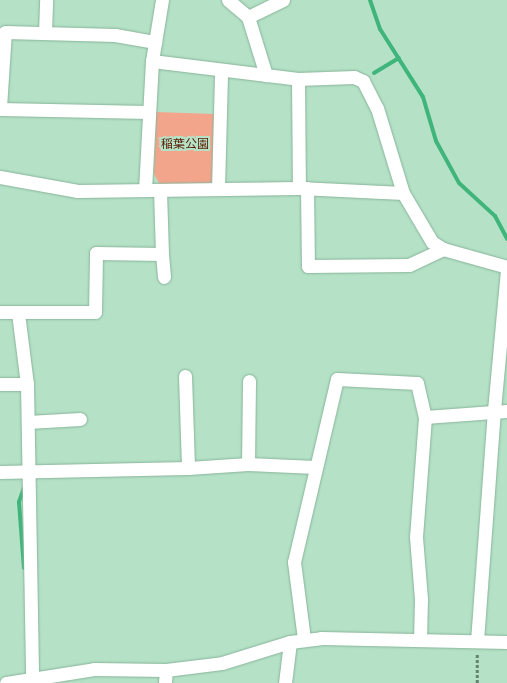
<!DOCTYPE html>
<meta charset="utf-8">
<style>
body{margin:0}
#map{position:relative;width:507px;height:683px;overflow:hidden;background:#b5e2c7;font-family:Poppins,"Noto Sans JP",sans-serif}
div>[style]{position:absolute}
.green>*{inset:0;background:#f3a58c}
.stream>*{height:4px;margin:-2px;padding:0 2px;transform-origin:2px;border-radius:2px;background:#3fb57b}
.path>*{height:2.5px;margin-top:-1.25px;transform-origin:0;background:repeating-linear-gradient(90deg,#63826f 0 3px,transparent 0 5px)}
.roads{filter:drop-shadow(0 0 1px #88b49a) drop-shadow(0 0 1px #88b49a)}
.minor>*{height:13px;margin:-6.5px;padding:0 6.5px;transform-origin:6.5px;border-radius:6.5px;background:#fff}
span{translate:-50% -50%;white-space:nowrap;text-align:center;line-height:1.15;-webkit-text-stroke:4px #b5e2c7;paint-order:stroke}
.park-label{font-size:12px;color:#5a1a03}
</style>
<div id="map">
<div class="green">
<i style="clip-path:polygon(156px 112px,215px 114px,214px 180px,208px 185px,160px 185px,154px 174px)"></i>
</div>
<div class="stream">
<i style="left:370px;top:0;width:31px;rotate:71deg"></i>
<i style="left:380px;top:29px;width:80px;rotate:57.7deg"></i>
<i style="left:423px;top:97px;width:46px;rotate:73.5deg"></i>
<i style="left:436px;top:141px;width:48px;rotate:61.3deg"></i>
<i style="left:459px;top:183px;width:49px;rotate:42.5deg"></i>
<i style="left:495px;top:216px;width:26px;rotate:62deg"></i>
<i style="left:374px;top:73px;width:29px;rotate:-31deg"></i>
<i style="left:24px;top:488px;width:15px;rotate:110deg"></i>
<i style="left:19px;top:502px;width:66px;rotate:85.7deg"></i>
</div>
<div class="path">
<i style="left:477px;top:683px;width:29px;rotate:-90deg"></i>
</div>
<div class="roads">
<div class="minor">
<i style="left:228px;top:0;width:26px;rotate:40deg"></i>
<i style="left:248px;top:17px;width:61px;rotate:72.8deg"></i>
<i style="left:248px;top:17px;width:39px;rotate:-26deg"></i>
<i style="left:45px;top:33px;width:33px;rotate:-88deg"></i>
<i style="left:152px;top:61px;width:147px;rotate:7deg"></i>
<i style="left:298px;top:79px;width:56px;rotate:-2deg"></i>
<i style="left:354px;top:77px;width:10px;rotate:24deg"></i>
<i style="left:363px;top:81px;width:30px;rotate:63deg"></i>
<i style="left:377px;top:108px;width:89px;rotate:73deg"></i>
<i style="left:403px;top:193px;width:57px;rotate:59.4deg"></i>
<i style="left:432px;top:242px;width:13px;rotate:32deg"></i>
<i style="left:443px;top:249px;width:66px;rotate:15.7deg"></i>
<i style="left:298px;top:79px;width:109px;rotate:89.5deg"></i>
<i style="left:0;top:107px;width:75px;rotate:-86.2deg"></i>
<i style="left:5px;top:32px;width:110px;rotate:1.6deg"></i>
<i style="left:115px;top:35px;width:41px;rotate:9.9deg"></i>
<i style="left:0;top:109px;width:148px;rotate:1.2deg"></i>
<i style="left:0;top:177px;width:79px;rotate:10.2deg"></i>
<i style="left:78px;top:191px;width:221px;rotate:-0.8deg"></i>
<i style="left:299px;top:188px;width:104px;rotate:2.8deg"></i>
<i style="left:307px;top:188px;width:78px;rotate:89.3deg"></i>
<i style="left:308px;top:266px;width:101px;rotate:-0.6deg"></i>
<i style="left:409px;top:265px;width:38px;rotate:-25deg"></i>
<i style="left:218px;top:189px;width:118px;rotate:-88.5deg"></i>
<i style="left:145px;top:190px;width:129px;rotate:-86.9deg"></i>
<i style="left:152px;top:61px;width:62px;rotate:-80.7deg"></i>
<i style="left:162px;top:254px;width:23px;rotate:85deg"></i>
<i style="left:0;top:312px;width:95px"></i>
<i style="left:95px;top:312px;width:59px;rotate:-89deg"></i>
<i style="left:96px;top:253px;width:66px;rotate:0.9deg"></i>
<i style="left:162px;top:254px;width:64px;rotate:-91.8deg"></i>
<i style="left:18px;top:313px;width:72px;rotate:82.8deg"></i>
<i style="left:27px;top:384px;width:293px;rotate:89deg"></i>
<i style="left:185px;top:376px;width:92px;rotate:88.1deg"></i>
<i style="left:0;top:384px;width:27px"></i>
<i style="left:28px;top:422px;width:52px;rotate:-3.3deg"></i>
<i style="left:248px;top:464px;width:83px;rotate:-89.3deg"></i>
<i style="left:0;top:472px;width:188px;rotate:-1.2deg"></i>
<i style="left:188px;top:468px;width:60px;rotate:-3.8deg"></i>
<i style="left:248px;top:464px;width:67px;rotate:2.6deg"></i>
<i style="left:304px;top:639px;width:78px;rotate:-97.4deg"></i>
<i style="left:294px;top:562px;width:188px;rotate:-76.8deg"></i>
<i style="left:337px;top:379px;width:80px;rotate:2.9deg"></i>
<i style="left:417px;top:383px;width:35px;rotate:77deg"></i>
<i style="left:420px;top:640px;width:41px;rotate:-88.6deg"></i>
<i style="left:421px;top:599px;width:62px;rotate:-94.6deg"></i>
<i style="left:416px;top:537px;width:120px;rotate:-85.7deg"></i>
<i style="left:425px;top:417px;width:82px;rotate:-4.2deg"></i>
<i style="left:477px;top:641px;width:232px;rotate:-85.8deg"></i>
<i style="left:494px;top:410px;width:140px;rotate:-84.7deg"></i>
<i style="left:6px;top:683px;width:89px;rotate:-9deg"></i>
<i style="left:94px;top:669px;width:72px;rotate:0.8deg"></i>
<i style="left:166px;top:670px;width:56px;rotate:-7.1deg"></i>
<i style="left:222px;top:663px;width:71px;rotate:-17.2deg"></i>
<i style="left:290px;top:642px;width:31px;rotate:-7deg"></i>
<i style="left:321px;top:638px;width:186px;rotate:1.2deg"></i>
<i style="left:165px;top:683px;width:13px;rotate:-86deg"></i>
<i style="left:285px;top:683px;width:41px;rotate:-83deg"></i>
</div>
</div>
<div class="park-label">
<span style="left:185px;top:144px">稲葉公園</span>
</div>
</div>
